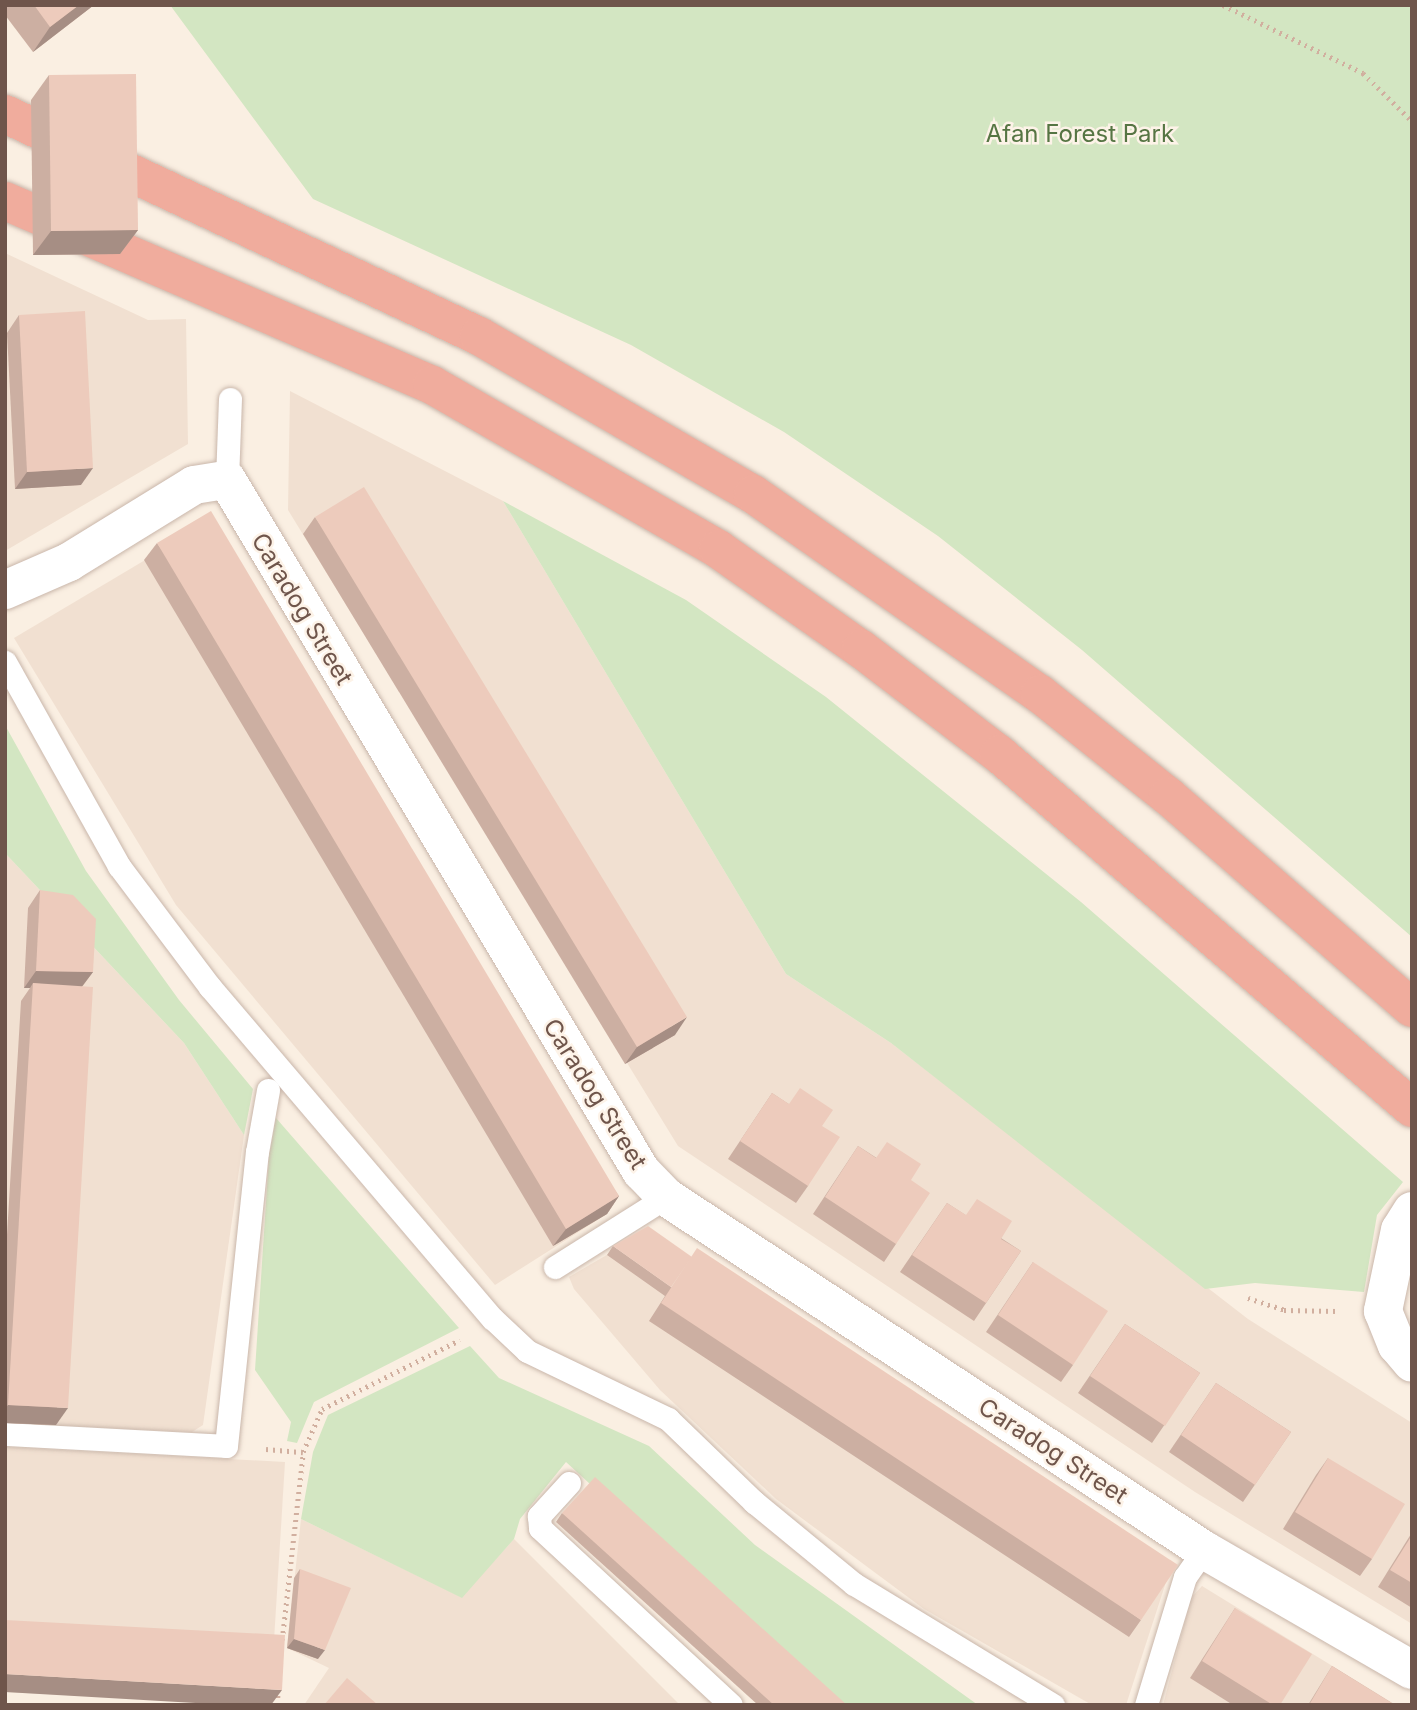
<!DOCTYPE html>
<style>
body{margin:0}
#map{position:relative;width:1417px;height:1710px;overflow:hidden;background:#faefe2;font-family:Inter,sans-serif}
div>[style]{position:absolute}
.residential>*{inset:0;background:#f1e0d1}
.green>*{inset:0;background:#d3e6c2}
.path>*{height:4.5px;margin-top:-2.25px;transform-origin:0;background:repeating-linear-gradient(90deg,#d1af9f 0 2px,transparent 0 7px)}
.roads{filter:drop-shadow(0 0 2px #c9b6aa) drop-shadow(0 0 2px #c9b6aa)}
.service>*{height:23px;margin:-11.5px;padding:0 11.5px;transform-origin:11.5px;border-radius:11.5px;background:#fff}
.minor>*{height:38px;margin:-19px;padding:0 19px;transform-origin:19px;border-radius:19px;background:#fff}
.motorway>*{height:38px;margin:-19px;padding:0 19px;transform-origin:19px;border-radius:19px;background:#f0ac9d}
.wall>*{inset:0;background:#ccafa2}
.shaded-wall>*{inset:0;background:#a68e84}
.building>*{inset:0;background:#edcbbc}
span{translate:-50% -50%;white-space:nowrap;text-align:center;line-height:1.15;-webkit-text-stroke:5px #fdf3e8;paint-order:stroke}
.park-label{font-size:24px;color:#567543}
.street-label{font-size:24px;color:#6f554b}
.frame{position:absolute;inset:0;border:7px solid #6f554b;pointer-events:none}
</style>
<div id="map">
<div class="residential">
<i style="clip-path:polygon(5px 253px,148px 320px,186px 319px,188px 444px,5px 551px)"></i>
<i style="clip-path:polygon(290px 391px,503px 501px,786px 974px,891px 1043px,1248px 1319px,1412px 1423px,1412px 1624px,1195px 1492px,678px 1146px,288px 510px)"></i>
<i style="clip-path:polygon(199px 528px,607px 1214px,495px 1285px,176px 905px,14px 638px)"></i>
<i style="clip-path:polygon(5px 853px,184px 1043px,244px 1135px,203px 1425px,192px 1432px,5px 1423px)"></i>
<i style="clip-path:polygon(641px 1235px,1166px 1582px,1126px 1705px,1092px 1705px,924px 1609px,776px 1499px,660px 1390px,574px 1289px,569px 1277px)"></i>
<i style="clip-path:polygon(5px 1447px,285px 1462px,270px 1705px,5px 1692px)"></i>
<i style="clip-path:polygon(301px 1519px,461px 1597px,514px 1539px,680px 1705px,304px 1705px,329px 1668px,287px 1648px)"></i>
<i style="clip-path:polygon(1202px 1586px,1396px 1705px,1163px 1705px,1191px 1598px)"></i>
</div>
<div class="green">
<i style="clip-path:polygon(170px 5px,1412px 5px,1412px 937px,1082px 650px,938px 536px,784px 432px,631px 345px,313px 199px)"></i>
<i style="clip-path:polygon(503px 501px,686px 600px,826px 697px,1081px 902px,1403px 1182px,1377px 1215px,1364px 1292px,1255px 1283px,1205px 1289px,891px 1043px,786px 974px)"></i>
<i style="clip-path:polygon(5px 725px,86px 871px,179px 1000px,253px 1089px,244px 1135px,184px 1043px,5px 853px)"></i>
<i style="clip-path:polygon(276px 1118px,459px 1328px,314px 1402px,297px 1443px,287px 1441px,291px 1422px,255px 1370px,269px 1156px)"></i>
<i style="clip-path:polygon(470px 1346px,499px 1378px,649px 1446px,755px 1545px,978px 1705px,831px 1705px,566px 1462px,520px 1519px,514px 1539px,462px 1598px,301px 1519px,313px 1452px,328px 1415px)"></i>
</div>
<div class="path">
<i style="left:1223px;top:5px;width:156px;rotate:25.9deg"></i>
<i style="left:1363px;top:73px;width:69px;rotate:44.4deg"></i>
<i style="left:1248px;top:1298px;width:38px;rotate:18deg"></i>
<i style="left:1284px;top:1310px;width:53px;rotate:1.1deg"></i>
<i style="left:266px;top:1449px;width:37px;rotate:5deg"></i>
<i style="left:282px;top:1640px;width:189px;rotate:-83.6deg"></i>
<i style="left:303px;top:1452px;width:47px;rotate:-66.2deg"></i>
<i style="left:322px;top:1409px;width:154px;rotate:-26.6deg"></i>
<i style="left:277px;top:1705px;width:15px;rotate:-86deg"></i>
</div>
<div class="roads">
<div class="service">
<i style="left:227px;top:480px;width:81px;rotate:-87.9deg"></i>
<i style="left:5px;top:662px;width:234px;rotate:60.8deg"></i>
<i style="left:119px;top:866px;width:151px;rotate:53.1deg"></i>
<i style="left:210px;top:987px;width:435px;rotate:49.6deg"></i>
<i style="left:492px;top:1318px;width:48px;rotate:43.3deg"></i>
<i style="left:527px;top:1351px;width:157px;rotate:25.7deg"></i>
<i style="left:668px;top:1419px;width:120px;rotate:44deg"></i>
<i style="left:754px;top:1502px;width:129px;rotate:39.4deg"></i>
<i style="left:854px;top:1584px;width:233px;rotate:31.3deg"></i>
<i style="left:555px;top:1267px;width:131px;rotate:-32.2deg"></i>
<i style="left:5px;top:1434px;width:221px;rotate:3.1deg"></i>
<i style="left:226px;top:1446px;width:296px;rotate:-84deg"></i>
<i style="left:257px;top:1152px;width:63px;rotate:-79.9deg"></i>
<i style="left:569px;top:1483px;width:45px;rotate:132.3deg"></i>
<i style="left:539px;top:1516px;width:12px;rotate:85deg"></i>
<i style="left:540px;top:1528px;width:260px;rotate:42.8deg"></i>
<i style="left:1146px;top:1705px;width:134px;rotate:-73.1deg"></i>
<i style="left:1185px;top:1577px;width:33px;rotate:-55deg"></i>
</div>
<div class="minor">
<i style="left:5px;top:590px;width:70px;rotate:-23.6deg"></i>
<i style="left:69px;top:562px;width:147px;rotate:-31.6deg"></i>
<i style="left:194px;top:485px;width:33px;rotate:-9deg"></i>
<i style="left:227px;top:480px;width:806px;rotate:59.07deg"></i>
<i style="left:641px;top:1171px;width:36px;rotate:46deg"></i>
<i style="left:666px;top:1197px;width:643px;rotate:33.27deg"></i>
<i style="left:1204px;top:1550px;width:240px;rotate:30deg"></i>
<i style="left:1412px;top:1211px;width:22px;rotate:122deg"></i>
<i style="left:1400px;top:1230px;width:83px;rotate:101.9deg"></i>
<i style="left:1383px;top:1311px;width:37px;rotate:68deg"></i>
<i style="left:1397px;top:1345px;width:23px;rotate:50deg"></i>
</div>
<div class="motorway">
<i style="left:5px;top:114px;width:523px;rotate:25.1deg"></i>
<i style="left:479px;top:336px;width:316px;rotate:30deg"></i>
<i style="left:753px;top:494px;width:350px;rotate:34.9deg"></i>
<i style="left:1040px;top:694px;width:164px;rotate:38.6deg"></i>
<i style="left:1168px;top:796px;width:323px;rotate:41deg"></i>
<i style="left:5px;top:201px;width:465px;rotate:23.3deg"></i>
<i style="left:432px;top:385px;width:330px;rotate:29.8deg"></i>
<i style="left:718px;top:549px;width:174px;rotate:35deg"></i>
<i style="left:861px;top:649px;width:173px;rotate:37.3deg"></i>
<i style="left:999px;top:754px;width:544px;rotate:40.6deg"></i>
</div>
</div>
<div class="wall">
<i style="clip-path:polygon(5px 5px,94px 5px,33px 52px,5px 15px)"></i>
<i style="clip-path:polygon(49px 75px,138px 230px,120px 254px,33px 255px,31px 100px)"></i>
<i style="clip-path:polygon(19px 315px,81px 485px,15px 489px,7px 333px)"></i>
<i style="clip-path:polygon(315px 517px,675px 1035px,625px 1064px,303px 534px)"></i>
<i style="clip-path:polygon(157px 543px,619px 1196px,607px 1214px,553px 1246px,144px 560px)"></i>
<i style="clip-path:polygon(40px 890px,93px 972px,82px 987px,56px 1425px,5px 1423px,5px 1268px,21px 1001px,30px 988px,24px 988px,28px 908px)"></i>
<i style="clip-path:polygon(772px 1093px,822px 1126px,808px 1186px,796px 1203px,728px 1159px)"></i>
<i style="clip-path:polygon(858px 1146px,911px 1180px,896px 1244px,884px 1262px,813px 1214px)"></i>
<i style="clip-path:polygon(947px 1203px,1021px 1251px,974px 1321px,900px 1272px)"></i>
<i style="clip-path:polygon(613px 1246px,1141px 1620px,1129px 1637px,649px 1321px,665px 1296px,607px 1255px)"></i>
<i style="clip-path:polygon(1033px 1262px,1073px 1365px,1061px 1382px,986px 1332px)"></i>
<i style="clip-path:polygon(1125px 1324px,1200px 1373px,1152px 1443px,1078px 1393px)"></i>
<i style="clip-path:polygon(1216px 1383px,1291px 1432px,1243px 1502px,1169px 1452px)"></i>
<i style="clip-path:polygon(1328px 1458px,1372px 1559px,1360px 1576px,1283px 1529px,1316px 1475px)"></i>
<i style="clip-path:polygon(562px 1513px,847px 1705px,758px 1705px,556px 1522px)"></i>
<i style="clip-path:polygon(1411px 1534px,1412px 1534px,1412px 1608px,1378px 1587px)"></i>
<i style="clip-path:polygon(300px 1569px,318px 1659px,287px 1648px,294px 1578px)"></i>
<i style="clip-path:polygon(1235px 1608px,1280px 1705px,1233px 1705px,1190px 1678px)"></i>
<i style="clip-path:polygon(1332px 1666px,1395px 1705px,1308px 1705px)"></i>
</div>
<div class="shaded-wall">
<i style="clip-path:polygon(79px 5px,94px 5px,33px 52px,50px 27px)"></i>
<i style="clip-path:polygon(138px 230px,120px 254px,33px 255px,51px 231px)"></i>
<i style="clip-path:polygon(93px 468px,81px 485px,15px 489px,27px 472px)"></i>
<i style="clip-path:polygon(36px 971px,93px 972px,80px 989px,33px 983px,30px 988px,24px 988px)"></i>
<i style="clip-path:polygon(687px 1017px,675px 1035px,625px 1064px,637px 1047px)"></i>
<i style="clip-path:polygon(619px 1196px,607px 1214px,553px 1246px,566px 1229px)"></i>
<i style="clip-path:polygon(8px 1405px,68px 1408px,56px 1425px,5px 1423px,5px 1409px)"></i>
<i style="clip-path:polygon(294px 1639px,325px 1650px,318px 1659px,287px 1648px)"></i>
<i style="clip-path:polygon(5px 1674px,282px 1690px,271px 1705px,230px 1705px,5px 1692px)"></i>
</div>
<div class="building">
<i style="clip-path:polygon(34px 5px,79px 5px,50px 27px)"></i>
<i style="clip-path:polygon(136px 74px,138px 230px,51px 231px,49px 75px)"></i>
<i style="clip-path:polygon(85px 311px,93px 468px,27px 472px,19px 315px)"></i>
<i style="clip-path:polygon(364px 487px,687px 1017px,637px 1047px,315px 517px)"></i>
<i style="clip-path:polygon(211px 511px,619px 1196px,566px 1229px,157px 543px)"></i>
<i style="clip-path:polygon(40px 890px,73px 895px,96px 919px,93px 972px,36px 971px)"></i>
<i style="clip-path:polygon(33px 983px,93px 987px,68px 1408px,8px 1405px)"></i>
<i style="clip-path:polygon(800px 1088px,833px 1110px,822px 1126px,840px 1137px,808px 1186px,740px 1141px,772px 1093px,789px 1104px)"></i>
<i style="clip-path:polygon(887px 1142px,921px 1164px,911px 1180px,930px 1193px,896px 1244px,825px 1197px,858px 1146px,876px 1158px)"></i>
<i style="clip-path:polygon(977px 1199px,1012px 1221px,1001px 1239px,1021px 1251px,986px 1303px,912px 1255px,947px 1203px,966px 1215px)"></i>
<i style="clip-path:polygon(648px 1226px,692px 1257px,671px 1287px,613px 1246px)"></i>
<i style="clip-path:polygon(697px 1248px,1178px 1565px,1141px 1620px,661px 1303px)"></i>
<i style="clip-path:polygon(1033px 1262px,1108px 1311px,1073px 1365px,998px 1315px)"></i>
<i style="clip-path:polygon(1125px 1324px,1200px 1373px,1165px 1426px,1090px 1376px)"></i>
<i style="clip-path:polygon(1216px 1383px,1291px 1432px,1255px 1485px,1181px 1435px)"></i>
<i style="clip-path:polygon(1328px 1458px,1405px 1504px,1372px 1559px,1295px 1512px)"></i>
<i style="clip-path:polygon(595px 1477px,847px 1705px,774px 1705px,562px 1513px)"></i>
<i style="clip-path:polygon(1412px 1535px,1412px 1583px,1390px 1570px)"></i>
<i style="clip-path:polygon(300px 1569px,351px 1588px,325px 1650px,294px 1639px)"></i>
<i style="clip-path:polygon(1235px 1608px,1312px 1654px,1280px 1705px,1273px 1705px,1202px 1661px)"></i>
<i style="clip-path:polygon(5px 1620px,285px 1635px,282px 1690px,5px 1674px)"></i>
<i style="clip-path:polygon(1332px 1666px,1395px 1705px,1309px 1705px)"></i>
<i style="clip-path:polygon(347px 1678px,378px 1705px,324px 1705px)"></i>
</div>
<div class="park-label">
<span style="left:1080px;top:134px">Afan Forest Park</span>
</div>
<div class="street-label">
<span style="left:302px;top:609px;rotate:59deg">Caradog Street</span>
<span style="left:595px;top:1094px;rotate:58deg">Caradog Street</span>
<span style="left:1053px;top:1451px;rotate:33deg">Caradog Street</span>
</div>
<div class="frame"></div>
</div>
